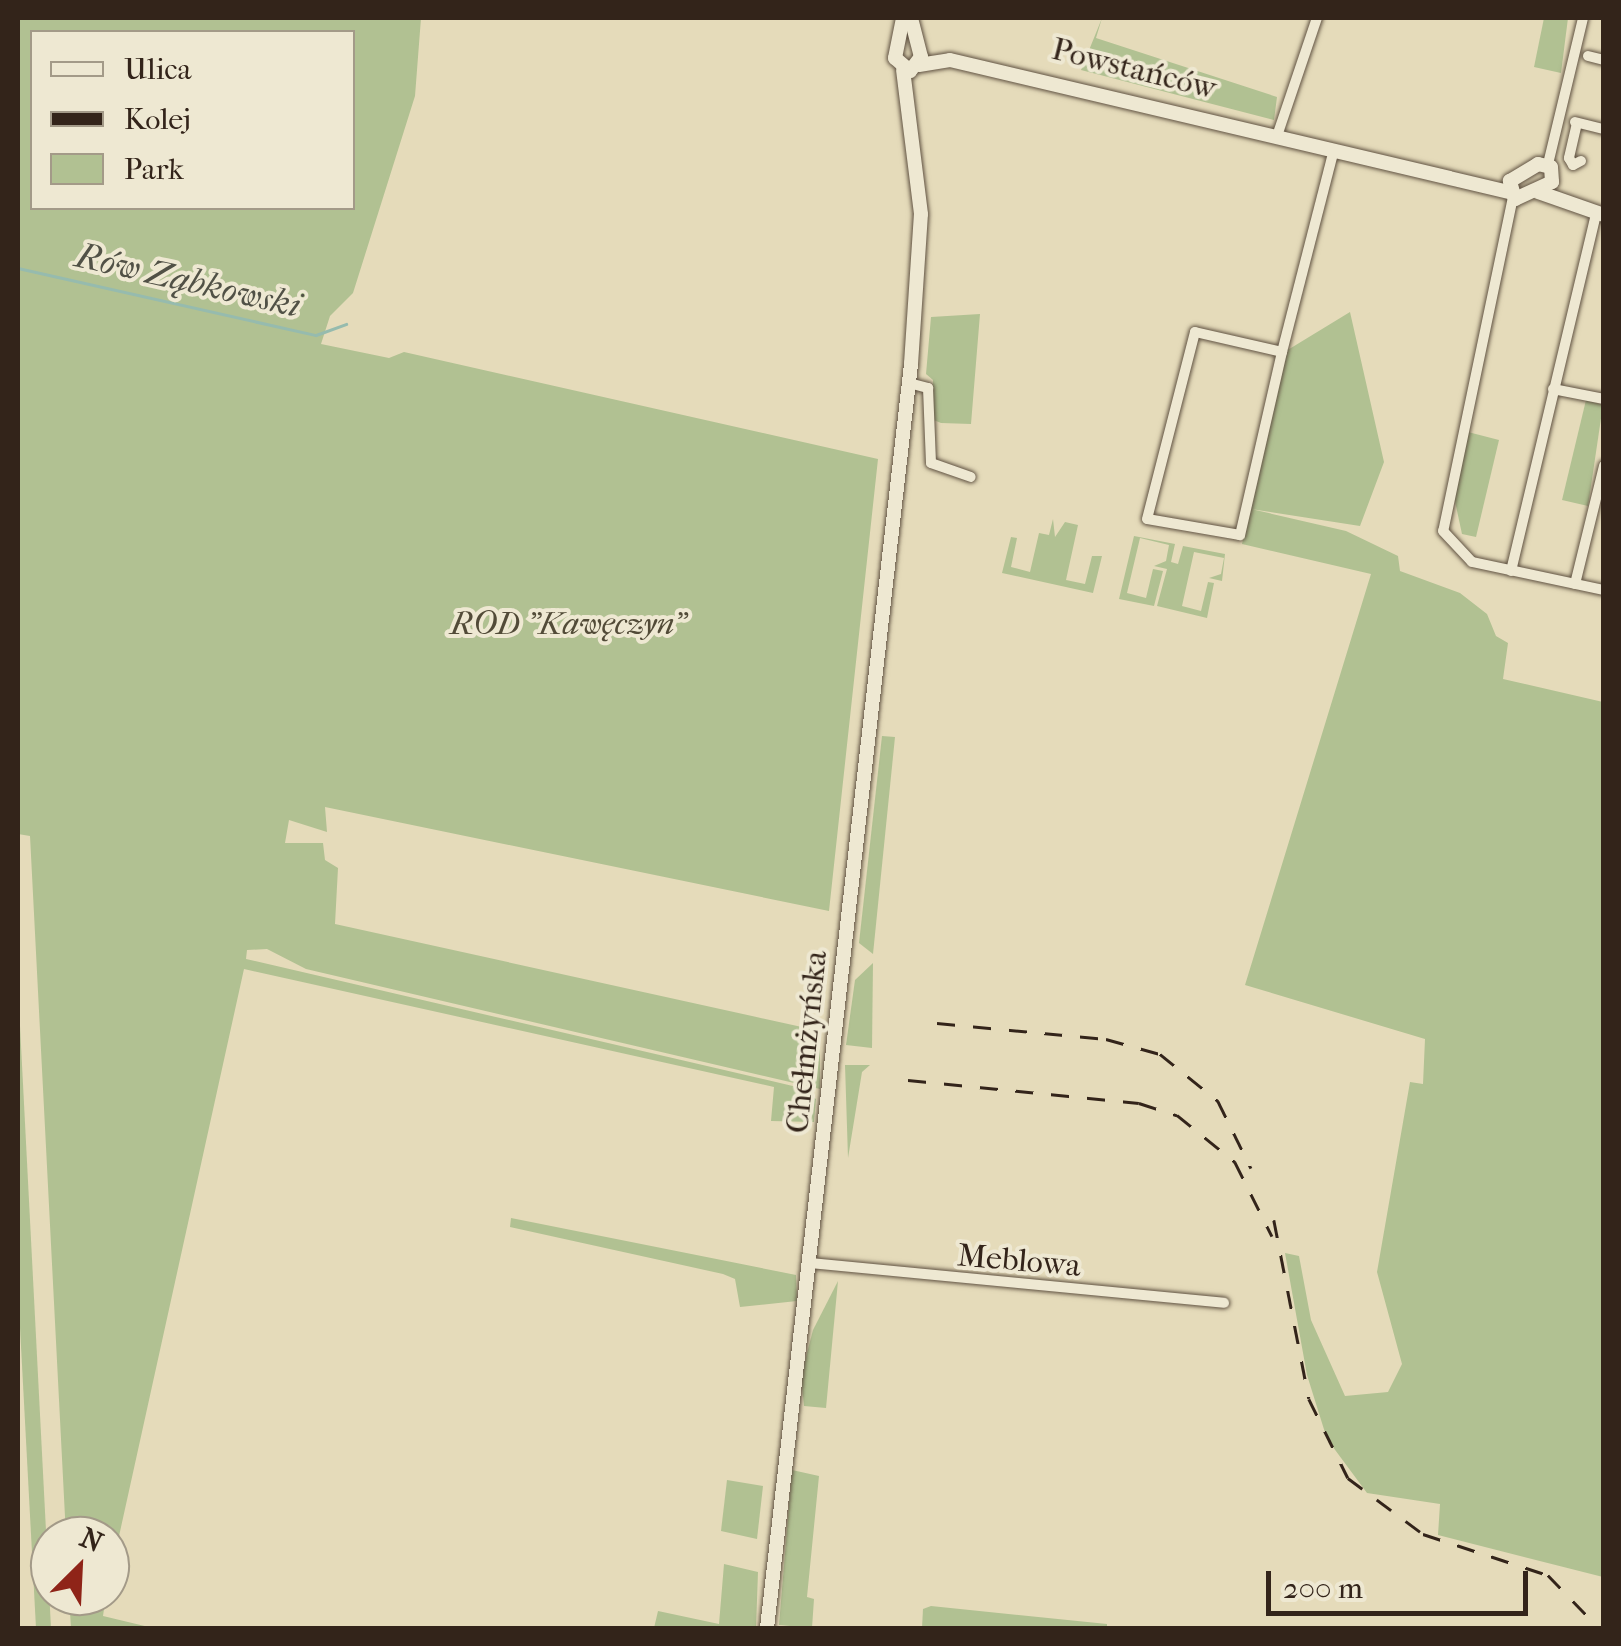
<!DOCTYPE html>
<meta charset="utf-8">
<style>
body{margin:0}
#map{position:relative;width:1621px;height:1646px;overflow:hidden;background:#e5dbba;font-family:"IM FELL French Canon",serif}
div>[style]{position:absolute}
.green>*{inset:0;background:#b1c192}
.stream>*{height:2.5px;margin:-1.25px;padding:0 1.25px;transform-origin:1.25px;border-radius:1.25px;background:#96bbae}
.roads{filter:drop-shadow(0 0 2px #605242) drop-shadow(0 0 2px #605242)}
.street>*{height:10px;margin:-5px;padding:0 5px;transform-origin:5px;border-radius:5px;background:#eee8d2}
.secondary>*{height:14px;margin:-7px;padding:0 7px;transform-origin:7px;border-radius:7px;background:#eee8d2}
.rail>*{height:2.5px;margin-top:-1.25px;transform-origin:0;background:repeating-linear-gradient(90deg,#33241a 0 18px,transparent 0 36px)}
span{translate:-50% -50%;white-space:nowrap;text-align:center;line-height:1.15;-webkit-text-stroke:8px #eee8d2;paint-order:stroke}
.street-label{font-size:32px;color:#33241a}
.park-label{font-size:32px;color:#524b38;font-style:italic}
.water-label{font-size:35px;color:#515146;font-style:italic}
.frame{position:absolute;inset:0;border:20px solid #33241a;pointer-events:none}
.legend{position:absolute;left:30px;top:30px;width:325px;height:180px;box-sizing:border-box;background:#eee8d2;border:2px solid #a39a88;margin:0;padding:12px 18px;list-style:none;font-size:30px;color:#33241a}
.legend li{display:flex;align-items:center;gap:20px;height:50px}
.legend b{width:50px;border:2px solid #a39a88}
.north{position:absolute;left:30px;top:1516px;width:100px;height:100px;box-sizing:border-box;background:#eee8d2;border:2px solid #a39a88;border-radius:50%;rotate:24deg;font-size:28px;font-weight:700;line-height:40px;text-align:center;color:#33241a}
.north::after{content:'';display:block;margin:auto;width:35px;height:45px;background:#8f2418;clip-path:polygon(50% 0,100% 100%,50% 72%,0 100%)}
.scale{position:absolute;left:1266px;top:1571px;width:262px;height:45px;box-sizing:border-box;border:5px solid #33241a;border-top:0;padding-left:12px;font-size:30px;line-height:35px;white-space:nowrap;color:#33241a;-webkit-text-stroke:8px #eee8d2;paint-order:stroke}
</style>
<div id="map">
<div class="green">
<i style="clip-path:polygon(evenodd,18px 18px,421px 18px,415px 96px,353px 293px,330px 316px,321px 344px,389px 358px,404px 352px,878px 459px,829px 911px,325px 807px,327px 832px,289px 820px,285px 843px,323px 843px,325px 860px,338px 868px,335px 924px,820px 1031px,820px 1089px,306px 969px,267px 949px,247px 950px,246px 959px,797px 1087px,816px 1099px,814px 1122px,771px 1121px,774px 1087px,244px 969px,110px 1577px,110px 1536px,66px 1536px,30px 836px,18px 834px,18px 18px,32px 32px,352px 32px,352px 208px,32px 208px,32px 32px)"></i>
<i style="clip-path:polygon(1102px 18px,1096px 38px,1277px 97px,1274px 120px,1081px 70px)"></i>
<i style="clip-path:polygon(1544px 18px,1568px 18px,1561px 73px,1534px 67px)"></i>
<i style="clip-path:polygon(1350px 312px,1384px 462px,1360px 526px,1251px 509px,1346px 531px,1398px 556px,1400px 571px,1460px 593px,1487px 614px,1496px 636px,1508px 643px,1503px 679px,1603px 702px,1603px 1577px,1438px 1535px,1440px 1504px,1367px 1493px,1327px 1439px,1307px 1375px,1285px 1253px,1299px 1256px,1311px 1320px,1345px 1396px,1388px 1392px,1402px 1364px,1377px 1272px,1410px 1082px,1423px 1084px,1425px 1039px,1245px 985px,1371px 574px,1242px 544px,1286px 351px)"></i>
<i style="clip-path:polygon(980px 314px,971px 424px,941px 423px,931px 419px,933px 380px,926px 374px,931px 317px)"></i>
<i style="clip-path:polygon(1586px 400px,1603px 405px,1588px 506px,1562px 500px)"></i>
<i style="clip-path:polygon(1468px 432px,1499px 440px,1476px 537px,1462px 534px,1453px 492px)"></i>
<i style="clip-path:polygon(1053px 519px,1055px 537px,1065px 522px,1078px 525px,1066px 580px,1085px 584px,1092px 556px,1102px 556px,1093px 593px,1002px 573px,1011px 537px,1017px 538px,1011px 567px,1030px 572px,1039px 533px,1049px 535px)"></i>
<i style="clip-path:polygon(1134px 536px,1175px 544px,1171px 562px,1178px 564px,1183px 546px,1225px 554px,1222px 581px,1209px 578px,1221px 574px,1224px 558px,1194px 552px,1182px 606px,1201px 611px,1208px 582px,1214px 583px,1207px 618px,1157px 606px,1167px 569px,1154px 566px,1166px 561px,1169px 545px,1140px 538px,1127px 593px,1146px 598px,1153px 569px,1163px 571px,1154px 606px,1119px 599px)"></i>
<i style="clip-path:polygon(882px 736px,895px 737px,873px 954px,859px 943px)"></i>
<i style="clip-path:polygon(873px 963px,872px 1048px,846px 1045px,855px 980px)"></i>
<i style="clip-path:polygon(18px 987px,51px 1628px,36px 1628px,18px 1290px)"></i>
<i style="clip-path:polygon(845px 1065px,870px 1065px,862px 1072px,848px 1158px)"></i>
<i style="clip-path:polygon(511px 1218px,796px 1275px,797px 1301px,740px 1307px,735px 1279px,723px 1274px,510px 1227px)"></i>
<i style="clip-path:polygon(838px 1281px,826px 1408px,804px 1406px,801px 1376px,813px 1330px)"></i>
<i style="clip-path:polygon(792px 1470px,819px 1476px,807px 1597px,814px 1599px,812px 1628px,779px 1625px)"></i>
<i style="clip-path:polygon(727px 1480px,763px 1486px,757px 1539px,721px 1531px)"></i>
<i style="clip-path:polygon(724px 1564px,758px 1572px,756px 1628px,654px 1628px,658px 1611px,719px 1624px)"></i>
<i style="clip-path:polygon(69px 1596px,106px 1596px,103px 1616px,153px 1628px,71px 1628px)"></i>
<i style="clip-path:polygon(931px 1606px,1107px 1624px,1107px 1628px,922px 1628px,923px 1609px)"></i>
</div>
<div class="stream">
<i style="left:18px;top:268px;width:305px;rotate:12.7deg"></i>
<i style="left:316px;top:335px;width:32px;rotate:-20deg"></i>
</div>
<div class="roads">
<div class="street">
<i style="left:1588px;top:56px;width:16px;rotate:14deg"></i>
<i style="left:1575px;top:122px;width:30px;rotate:14deg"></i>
<i style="left:1577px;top:123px;width:36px;rotate:103deg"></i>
<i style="left:1569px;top:158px;width:8px;rotate:60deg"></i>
<i style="left:1573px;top:165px;width:9px;rotate:-27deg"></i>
<i style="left:1277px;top:136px;width:125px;rotate:-71.3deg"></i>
<i style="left:1548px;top:164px;width:150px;rotate:-76.5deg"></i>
<i style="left:1513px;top:197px;width:341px;rotate:101.8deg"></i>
<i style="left:1443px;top:531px;width:42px;rotate:46.9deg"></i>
<i style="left:1472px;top:562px;width:135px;rotate:12deg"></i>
<i style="left:1282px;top:352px;width:188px;rotate:102.9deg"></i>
<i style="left:1240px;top:535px;width:94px;rotate:-170.2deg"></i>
<i style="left:1147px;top:519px;width:193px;rotate:-75.6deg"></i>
<i style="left:1195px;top:332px;width:89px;rotate:12.9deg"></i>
<i style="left:1282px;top:352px;width:209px;rotate:-75.6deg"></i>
<i style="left:909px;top:383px;width:20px;rotate:15deg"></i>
<i style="left:928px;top:388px;width:75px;rotate:87.7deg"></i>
<i style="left:931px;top:463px;width:42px;rotate:19.3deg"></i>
<i style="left:1553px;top:389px;width:52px;rotate:11.1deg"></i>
<i style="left:1511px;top:571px;width:368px;rotate:-76.6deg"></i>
<i style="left:1575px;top:584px;width:122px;rotate:-76.2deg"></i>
<i style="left:810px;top:1263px;width:416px;rotate:5.5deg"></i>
</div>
<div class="secondary">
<i style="left:903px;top:18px;width:41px;rotate:101.3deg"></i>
<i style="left:895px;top:58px;width:20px;rotate:41deg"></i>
<i style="left:910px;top:71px;width:18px;rotate:-52deg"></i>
<i style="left:921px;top:57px;width:40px;rotate:-104.4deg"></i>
<i style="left:919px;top:65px;width:31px;rotate:-9deg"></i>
<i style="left:950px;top:60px;width:574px;rotate:13.29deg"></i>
<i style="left:1538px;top:164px;width:13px;rotate:13deg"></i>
<i style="left:1551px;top:167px;width:15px;rotate:86deg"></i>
<i style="left:1552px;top:182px;width:41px;rotate:155.3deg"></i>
<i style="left:1515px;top:199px;width:19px;rotate:-106deg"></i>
<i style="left:1510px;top:181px;width:33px;rotate:-31deg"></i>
<i style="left:1538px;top:192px;width:70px;rotate:19.2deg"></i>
<i style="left:767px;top:1628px;width:1272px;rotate:-83.5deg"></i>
<i style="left:911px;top:364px;width:150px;rotate:-86.2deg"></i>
<i style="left:921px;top:214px;width:145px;rotate:-97.1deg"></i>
</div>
</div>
<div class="rail">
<i style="left:937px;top:1023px;width:170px;rotate:5.4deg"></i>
<i style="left:1106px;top:1039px;width:56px;rotate:15.5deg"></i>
<i style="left:1160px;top:1054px;width:75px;rotate:39deg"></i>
<i style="left:1218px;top:1101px;width:75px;rotate:63.8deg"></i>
<i style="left:908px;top:1080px;width:232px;rotate:5.7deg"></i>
<i style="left:1139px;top:1103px;width:40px;rotate:18deg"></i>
<i style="left:1177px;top:1115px;width:75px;rotate:39deg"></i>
<i style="left:1235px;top:1162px;width:83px;rotate:63.4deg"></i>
<i style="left:1274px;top:1220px;width:182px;rotate:78.9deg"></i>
<i style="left:1309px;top:1399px;width:88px;rotate:63.7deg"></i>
<i style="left:1348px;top:1478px;width:94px;rotate:36.7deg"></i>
<i style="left:1423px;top:1534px;width:132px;rotate:18.2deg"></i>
<i style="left:1548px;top:1575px;width:74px;rotate:46.1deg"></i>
</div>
<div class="street-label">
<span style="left:1134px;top:69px;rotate:14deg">Powstańców</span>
<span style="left:807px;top:1042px;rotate:-84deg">Chełmżyńska</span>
<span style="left:1019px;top:1261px;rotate:5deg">Meblowa</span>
</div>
<div class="park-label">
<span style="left:568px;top:624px">ROD "Kawęczyn"</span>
</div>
<div class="water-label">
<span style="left:188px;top:281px;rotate:13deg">Rów Ząbkowski</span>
</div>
<div class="frame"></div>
<ul class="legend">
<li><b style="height:12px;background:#eee8d2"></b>Ulica</li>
<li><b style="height:12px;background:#33241a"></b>Kolej</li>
<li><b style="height:28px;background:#b1c192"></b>Park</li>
</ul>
<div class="north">N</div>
<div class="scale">200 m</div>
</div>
